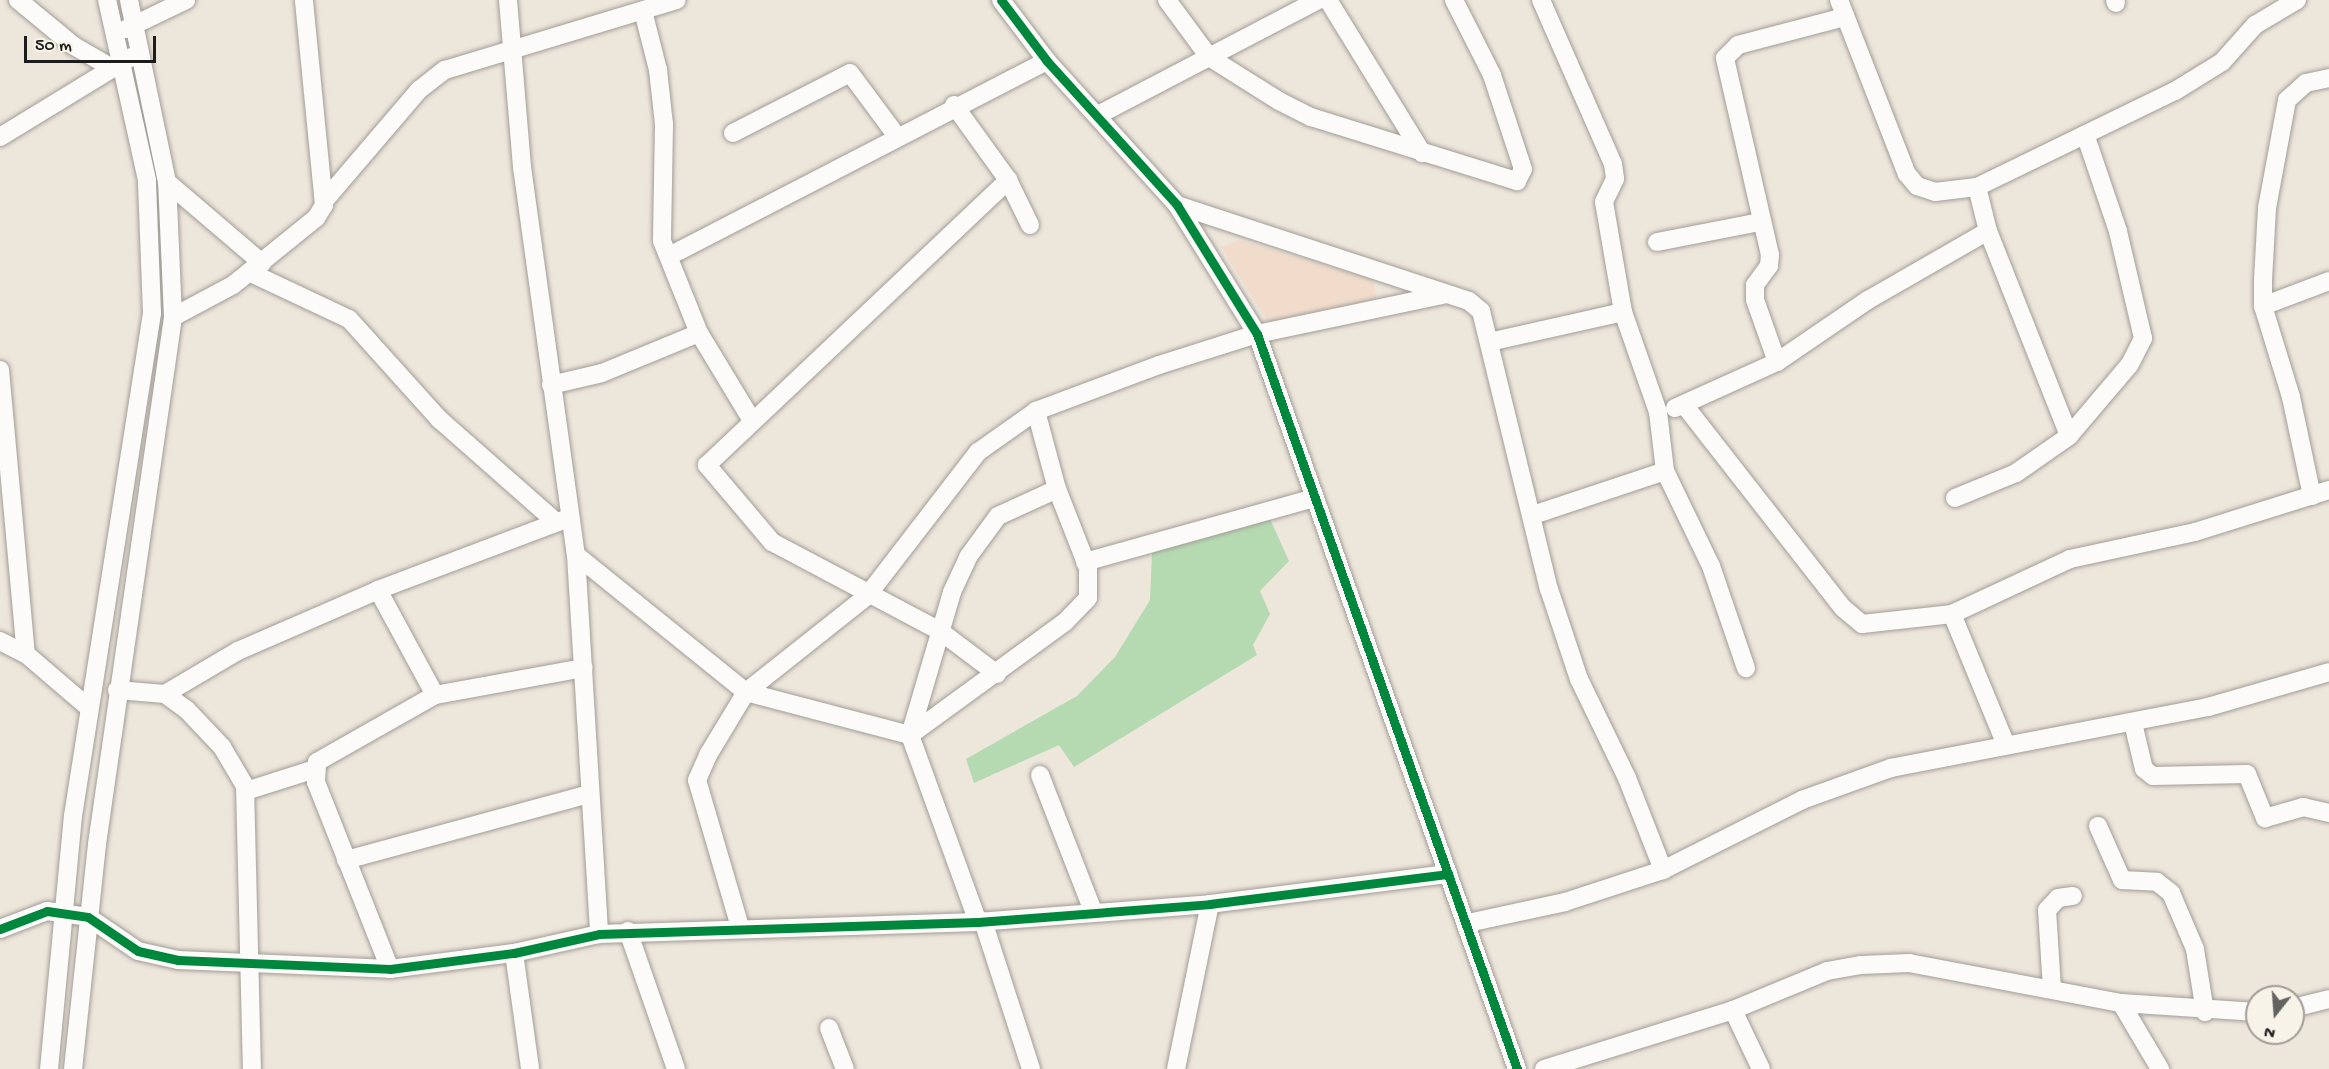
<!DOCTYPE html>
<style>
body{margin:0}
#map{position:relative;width:2329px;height:1069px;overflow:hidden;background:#ede6db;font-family:"Gochi Hand",sans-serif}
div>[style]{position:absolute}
.built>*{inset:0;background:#f1dccc}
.green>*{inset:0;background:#b5dab1}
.roads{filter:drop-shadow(0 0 2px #a29d97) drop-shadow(0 0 2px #a29d97)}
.minor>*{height:18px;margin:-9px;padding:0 9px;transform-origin:9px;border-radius:9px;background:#fcfbfa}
.cycleway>*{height:9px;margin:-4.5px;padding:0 4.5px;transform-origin:4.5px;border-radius:4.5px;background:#00873e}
span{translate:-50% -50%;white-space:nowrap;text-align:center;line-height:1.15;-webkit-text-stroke:4.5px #f7f3e8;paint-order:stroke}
.north{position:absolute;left:2245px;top:985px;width:60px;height:60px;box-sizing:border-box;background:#f7f3e8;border:2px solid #9f9d96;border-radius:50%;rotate:197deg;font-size:16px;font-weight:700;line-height:24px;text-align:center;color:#1c1c1c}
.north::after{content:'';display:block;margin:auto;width:21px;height:27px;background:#65635f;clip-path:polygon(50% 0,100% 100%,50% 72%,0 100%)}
.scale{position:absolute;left:24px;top:36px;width:132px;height:27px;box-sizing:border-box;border:3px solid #1c1c1c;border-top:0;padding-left:8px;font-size:18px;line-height:21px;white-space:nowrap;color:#1c1c1c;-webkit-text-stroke:4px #f7f3e8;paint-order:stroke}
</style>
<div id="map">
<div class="built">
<i style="clip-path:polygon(1240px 240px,1373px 280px,1377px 300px,1268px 322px,1221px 247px)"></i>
</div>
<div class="green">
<i style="clip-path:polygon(1270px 519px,1289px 561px,1260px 591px,1270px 614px,1253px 645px,1257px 655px,1074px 767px,1059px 745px,974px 783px,966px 759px,1077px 696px,1115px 657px,1150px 600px,1152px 552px)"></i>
</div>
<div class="roads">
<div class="minor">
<i style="left:18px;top:0;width:72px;rotate:39.4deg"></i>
<i style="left:74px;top:46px;width:44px;rotate:30.1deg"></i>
<i style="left:508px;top:0;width:168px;rotate:85.2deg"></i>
<i style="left:522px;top:167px;width:392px;rotate:82.1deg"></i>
<i style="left:576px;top:555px;width:380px;rotate:86.5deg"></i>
<i style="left:1001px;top:0;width:76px;rotate:53deg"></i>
<i style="left:1047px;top:61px;width:194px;rotate:47.9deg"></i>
<i style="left:1177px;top:205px;width:152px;rotate:58.2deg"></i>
<i style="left:1257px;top:334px;width:780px;rotate:70.52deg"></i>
<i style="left:1167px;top:0;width:71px;rotate:53.6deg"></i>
<i style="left:1209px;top:57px;width:83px;rotate:32.2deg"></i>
<i style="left:1279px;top:101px;width:36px;rotate:27deg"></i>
<i style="left:1311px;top:117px;width:216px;rotate:17.3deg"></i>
<i style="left:1517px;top:181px;width:13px;rotate:-63deg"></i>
<i style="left:1523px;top:169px;width:99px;rotate:-108.3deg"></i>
<i style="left:1492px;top:75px;width:84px;rotate:-116.9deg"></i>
<i style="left:1328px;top:0;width:180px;rotate:58.4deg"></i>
<i style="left:1541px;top:0;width:179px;rotate:66.3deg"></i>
<i style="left:1613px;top:164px;width:15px;rotate:82deg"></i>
<i style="left:1615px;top:179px;width:25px;rotate:116deg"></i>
<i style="left:1604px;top:202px;width:112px;rotate:80.2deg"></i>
<i style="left:1623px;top:312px;width:106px;rotate:70.7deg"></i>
<i style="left:1658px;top:412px;width:59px;rotate:83.2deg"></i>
<i style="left:1665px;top:471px;width:106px;rotate:64.2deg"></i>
<i style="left:1711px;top:566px;width:108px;rotate:71.1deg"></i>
<i style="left:1839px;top:0;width:187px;rotate:68.7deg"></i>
<i style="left:1907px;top:174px;width:16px;rotate:50deg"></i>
<i style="left:1917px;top:186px;width:19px;rotate:18deg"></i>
<i style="left:1935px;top:192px;width:42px;rotate:-6.8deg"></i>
<i style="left:1977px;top:187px;width:220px;rotate:-25.9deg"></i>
<i style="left:2175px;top:91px;width:55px;rotate:-31.7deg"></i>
<i style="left:2222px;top:62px;width:50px;rotate:-48.3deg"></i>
<i style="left:2255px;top:25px;width:49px;rotate:-30.8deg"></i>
<i style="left:2115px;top:0;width:3px;rotate:72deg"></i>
<i style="left:643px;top:11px;width:61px;rotate:75.7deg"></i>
<i style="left:658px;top:70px;width:54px;rotate:83.7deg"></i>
<i style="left:664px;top:124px;width:117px;rotate:91deg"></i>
<i style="left:662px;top:241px;width:99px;rotate:68.1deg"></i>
<i style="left:699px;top:333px;width:100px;rotate:58.8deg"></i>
<i style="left:126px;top:29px;width:67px;rotate:-25.8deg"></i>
<i style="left:954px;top:105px;width:92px;rotate:54.2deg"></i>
<i style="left:1008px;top:180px;width:50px;rotate:63.9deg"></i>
<i style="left:1098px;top:115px;width:248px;rotate:-27.6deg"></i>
<i style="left:733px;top:133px;width:131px;rotate:-27.1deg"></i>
<i style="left:850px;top:73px;width:77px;rotate:53.4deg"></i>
<i style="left:0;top:137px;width:153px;rotate:-31.4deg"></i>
<i style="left:167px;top:182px;width:125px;rotate:40.5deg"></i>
<i style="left:1977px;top:187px;width:45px;rotate:76deg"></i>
<i style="left:1988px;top:231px;width:220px;rotate:68.4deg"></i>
<i style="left:325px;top:200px;width:145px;rotate:-49.5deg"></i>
<i style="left:419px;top:90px;width:33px;rotate:-38deg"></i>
<i style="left:445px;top:70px;width:242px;rotate:-16.8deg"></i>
<i style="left:1177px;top:205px;width:307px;rotate:18.2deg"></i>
<i style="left:1469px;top:301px;width:16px;rotate:40deg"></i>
<i style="left:1481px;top:311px;width:286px;rotate:76.3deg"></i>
<i style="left:1549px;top:589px;width:95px;rotate:71.6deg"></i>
<i style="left:1579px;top:679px;width:110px;rotate:64.1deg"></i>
<i style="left:1627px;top:778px;width:99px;rotate:68.6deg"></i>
<i style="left:1657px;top:242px;width:105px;rotate:-11deg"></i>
<i style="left:671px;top:255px;width:423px;rotate:-27.3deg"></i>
<i style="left:249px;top:272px;width:110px;rotate:25.2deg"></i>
<i style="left:349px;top:319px;width:135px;rotate:48deg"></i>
<i style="left:439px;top:419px;width:156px;rotate:41.4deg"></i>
<i style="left:2263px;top:306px;width:71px;rotate:-20.7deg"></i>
<i style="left:173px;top:317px;width:68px;rotate:-28.1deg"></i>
<i style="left:233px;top:285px;width:107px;rotate:-38.9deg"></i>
<i style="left:316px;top:218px;width:15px;rotate:-58deg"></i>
<i style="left:324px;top:205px;width:206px;rotate:-95.6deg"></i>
<i style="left:1489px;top:342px;width:137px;rotate:-12.6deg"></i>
<i style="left:1777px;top:362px;width:66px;rotate:-109.5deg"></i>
<i style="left:1755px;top:300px;width:15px;rotate:-90deg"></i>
<i style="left:1755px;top:285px;width:24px;rotate:-54deg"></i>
<i style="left:1769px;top:266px;width:11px;rotate:-85deg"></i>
<i style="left:1770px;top:255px;width:202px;rotate:-102.9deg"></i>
<i style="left:1725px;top:58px;width:18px;rotate:-45deg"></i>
<i style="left:1738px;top:45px;width:111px;rotate:-14.7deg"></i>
<i style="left:0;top:370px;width:285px;rotate:84.8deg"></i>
<i style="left:551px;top:385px;width:52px;rotate:-13.2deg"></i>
<i style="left:602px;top:373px;width:105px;rotate:-22.4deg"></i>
<i style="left:1685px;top:406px;width:256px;rotate:52deg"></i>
<i style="left:1843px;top:608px;width:25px;rotate:40deg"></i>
<i style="left:1862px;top:624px;width:91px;rotate:-6.3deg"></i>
<i style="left:1952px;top:614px;width:130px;rotate:-25deg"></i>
<i style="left:2070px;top:559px;width:128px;rotate:-12.2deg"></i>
<i style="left:2195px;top:532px;width:140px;rotate:-17.4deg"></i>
<i style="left:1675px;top:408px;width:112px;rotate:-24.3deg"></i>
<i style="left:1777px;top:362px;width:110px;rotate:-34.3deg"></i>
<i style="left:1868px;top:300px;width:138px;rotate:-29.9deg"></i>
<i style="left:2312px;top:496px;width:101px;rotate:-102deg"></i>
<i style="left:2291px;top:397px;width:95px;rotate:-107.1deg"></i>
<i style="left:2263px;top:306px;width:26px;rotate:-90deg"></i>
<i style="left:2263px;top:280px;width:72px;rotate:-86.8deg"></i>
<i style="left:2267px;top:208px;width:110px;rotate:-79.5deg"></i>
<i style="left:2287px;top:100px;width:25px;rotate:-42deg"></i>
<i style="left:2306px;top:83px;width:24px;rotate:-12deg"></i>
<i style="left:1955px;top:498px;width:66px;rotate:-22.3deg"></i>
<i style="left:2016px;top:473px;width:65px;rotate:-34.9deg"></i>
<i style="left:2069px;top:436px;width:94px;rotate:-49.7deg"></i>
<i style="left:2130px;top:364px;width:29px;rotate:-63deg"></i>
<i style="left:2143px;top:338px;width:110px;rotate:-103.2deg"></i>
<i style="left:2118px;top:231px;width:102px;rotate:-108.8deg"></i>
<i style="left:1533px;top:515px;width:139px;rotate:-18.4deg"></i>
<i style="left:576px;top:555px;width:218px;rotate:38.9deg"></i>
<i style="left:746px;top:692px;width:170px;rotate:14.7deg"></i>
<i style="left:1085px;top:562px;width:238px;rotate:-15.6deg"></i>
<i style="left:378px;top:590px;width:119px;rotate:61.5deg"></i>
<i style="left:1952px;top:614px;width:142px;rotate:67.6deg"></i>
<i style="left:0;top:641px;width:29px;rotate:27deg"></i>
<i style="left:26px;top:654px;width:83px;rotate:40.6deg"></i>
<i style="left:997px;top:674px;width:71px;rotate:-143deg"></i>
<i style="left:940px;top:631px;width:190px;rotate:-152.1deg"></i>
<i style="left:772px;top:542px;width:101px;rotate:-130.2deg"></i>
<i style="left:707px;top:465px;width:415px;rotate:-43.4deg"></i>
<i style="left:117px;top:690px;width:48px;rotate:4.8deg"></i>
<i style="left:165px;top:694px;width:27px;rotate:36deg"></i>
<i style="left:187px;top:710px;width:51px;rotate:46.6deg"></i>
<i style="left:222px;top:747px;width:45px;rotate:59.5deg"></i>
<i style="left:245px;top:786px;width:283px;rotate:88.6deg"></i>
<i style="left:165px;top:694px;width:85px;rotate:-30.5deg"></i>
<i style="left:238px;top:651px;width:153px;rotate:-23.5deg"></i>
<i style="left:378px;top:590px;width:204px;rotate:-20.7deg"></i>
<i style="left:2133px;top:723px;width:47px;rotate:76.6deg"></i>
<i style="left:2144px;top:769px;width:11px;rotate:38deg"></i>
<i style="left:2153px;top:776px;width:94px;rotate:-1.2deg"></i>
<i style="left:2247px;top:774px;width:48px;rotate:67.8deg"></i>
<i style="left:2265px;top:818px;width:40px;rotate:-16deg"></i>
<i style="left:2303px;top:807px;width:27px;rotate:13deg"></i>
<i style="left:910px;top:735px;width:192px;rotate:-36.1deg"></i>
<i style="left:1065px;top:622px;width:33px;rotate:-46deg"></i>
<i style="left:1088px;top:598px;width:30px;rotate:-90deg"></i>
<i style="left:1088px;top:568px;width:85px;rotate:-111.4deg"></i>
<i style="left:1057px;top:489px;width:81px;rotate:-105.1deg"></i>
<i style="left:1040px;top:775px;width:146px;rotate:68.7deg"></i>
<i style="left:246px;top:791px;width:72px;rotate:-17.7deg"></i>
<i style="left:2098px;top:826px;width:59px;rotate:66deg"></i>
<i style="left:2122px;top:880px;width:35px;rotate:3deg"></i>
<i style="left:2157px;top:882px;width:18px;rotate:38deg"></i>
<i style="left:2171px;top:893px;width:61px;rotate:66.8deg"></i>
<i style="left:2195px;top:949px;width:64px;rotate:81deg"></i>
<i style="left:346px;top:860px;width:252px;rotate:-15.2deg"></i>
<i style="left:983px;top:921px;width:156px;rotate:72deg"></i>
<i style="left:978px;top:922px;width:199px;rotate:-110deg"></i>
<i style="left:910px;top:735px;width:149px;rotate:-73.6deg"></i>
<i style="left:952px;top:592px;width:38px;rotate:-65deg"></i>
<i style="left:968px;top:557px;width:51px;rotate:-53.8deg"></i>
<i style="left:998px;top:516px;width:65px;rotate:-24.6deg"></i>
<i style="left:1468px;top:923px;width:99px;rotate:-12.2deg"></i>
<i style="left:1565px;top:902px;width:103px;rotate:-18.1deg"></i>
<i style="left:1663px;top:870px;width:156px;rotate:-26.7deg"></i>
<i style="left:1802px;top:800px;width:95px;rotate:-19.8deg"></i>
<i style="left:1891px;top:768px;width:323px;rotate:-10.9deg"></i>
<i style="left:2208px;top:707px;width:126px;rotate:-16.1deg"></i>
<i style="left:740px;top:927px;width:153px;rotate:-106.3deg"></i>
<i style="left:697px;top:780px;width:27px;rotate:-66deg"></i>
<i style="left:708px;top:755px;width:74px;rotate:-58.9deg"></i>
<i style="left:746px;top:692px;width:154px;rotate:-38.4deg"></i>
<i style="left:867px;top:596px;width:182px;rotate:-52.4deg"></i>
<i style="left:978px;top:452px;width:71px;rotate:-35.3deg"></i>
<i style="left:1036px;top:411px;width:131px;rotate:-20.5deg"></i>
<i style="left:1159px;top:365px;width:103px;rotate:-17.6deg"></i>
<i style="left:1257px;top:334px;width:193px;rotate:-11.9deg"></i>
<i style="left:0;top:929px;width:50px;rotate:-21deg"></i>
<i style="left:47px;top:911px;width:41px;rotate:8.3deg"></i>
<i style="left:88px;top:917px;width:60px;rotate:34.2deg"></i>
<i style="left:138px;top:951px;width:41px;rotate:12.7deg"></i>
<i style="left:178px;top:960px;width:212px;rotate:2.4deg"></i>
<i style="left:390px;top:969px;width:125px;rotate:-7.4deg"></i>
<i style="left:514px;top:953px;width:87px;rotate:-12.6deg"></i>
<i style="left:599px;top:934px;width:379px;rotate:-1.8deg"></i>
<i style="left:978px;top:922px;width:233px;rotate:-4.4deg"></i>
<i style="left:1210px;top:904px;width:240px;rotate:-7.2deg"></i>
<i style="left:628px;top:931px;width:146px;rotate:70.8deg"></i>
<i style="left:514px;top:953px;width:117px;rotate:82.1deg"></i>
<i style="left:390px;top:969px;width:201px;rotate:-111.6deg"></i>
<i style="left:316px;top:782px;width:20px;rotate:-87deg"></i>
<i style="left:317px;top:762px;width:136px;rotate:-29.6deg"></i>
<i style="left:435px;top:695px;width:151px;rotate:-10.3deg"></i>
<i style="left:2052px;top:989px;width:79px;rotate:-93.6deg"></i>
<i style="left:2047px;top:910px;width:16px;rotate:-47deg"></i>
<i style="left:2058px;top:898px;width:15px;rotate:-8deg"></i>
<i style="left:2121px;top:1003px;width:77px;rotate:59.4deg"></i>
<i style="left:2293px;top:1008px;width:37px;rotate:-14deg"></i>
<i style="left:1733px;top:1010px;width:65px;rotate:64.6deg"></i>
<i style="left:829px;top:1028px;width:44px;rotate:68.7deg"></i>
<i style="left:49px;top:1069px;width:254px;rotate:-84.6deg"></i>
<i style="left:73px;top:816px;width:509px;rotate:-81.07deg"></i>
<i style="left:152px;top:313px;width:133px;rotate:-92.2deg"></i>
<i style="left:147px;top:180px;width:184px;rotate:-102.5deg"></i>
<i style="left:73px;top:1069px;width:226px;rotate:-83.9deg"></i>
<i style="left:97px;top:844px;width:532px;rotate:-81.79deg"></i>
<i style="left:173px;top:317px;width:135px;rotate:-92.5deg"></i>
<i style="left:167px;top:182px;width:186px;rotate:-101.8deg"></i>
<i style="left:1176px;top:1069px;width:168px;rotate:-78.4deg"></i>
<i style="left:1544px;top:1069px;width:198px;rotate:-17.3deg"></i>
<i style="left:1733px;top:1010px;width:102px;rotate:-22.5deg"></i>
<i style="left:1827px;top:971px;width:35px;rotate:-10deg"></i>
<i style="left:1861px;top:965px;width:48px;rotate:-2.4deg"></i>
<i style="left:1909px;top:963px;width:216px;rotate:10.7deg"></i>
<i style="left:2121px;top:1003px;width:136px;rotate:3.8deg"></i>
</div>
</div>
<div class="cycleway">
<i style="left:1001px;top:0;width:76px;rotate:53deg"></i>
<i style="left:1047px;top:61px;width:194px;rotate:47.9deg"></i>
<i style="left:1177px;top:205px;width:152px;rotate:58.2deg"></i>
<i style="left:1257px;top:334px;width:780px;rotate:70.52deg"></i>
<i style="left:0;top:929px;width:50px;rotate:-21deg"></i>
<i style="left:47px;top:911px;width:41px;rotate:8.3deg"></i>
<i style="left:88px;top:917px;width:60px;rotate:34.2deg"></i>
<i style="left:138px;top:951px;width:41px;rotate:12.7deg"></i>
<i style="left:178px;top:960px;width:212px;rotate:2.4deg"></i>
<i style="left:390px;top:969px;width:125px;rotate:-7.4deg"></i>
<i style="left:514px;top:953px;width:87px;rotate:-12.6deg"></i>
<i style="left:599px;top:934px;width:379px;rotate:-1.8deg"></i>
<i style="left:978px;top:922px;width:233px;rotate:-4.4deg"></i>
<i style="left:1210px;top:904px;width:240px;rotate:-7.2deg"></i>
</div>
<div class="north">N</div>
<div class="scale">50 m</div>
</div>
